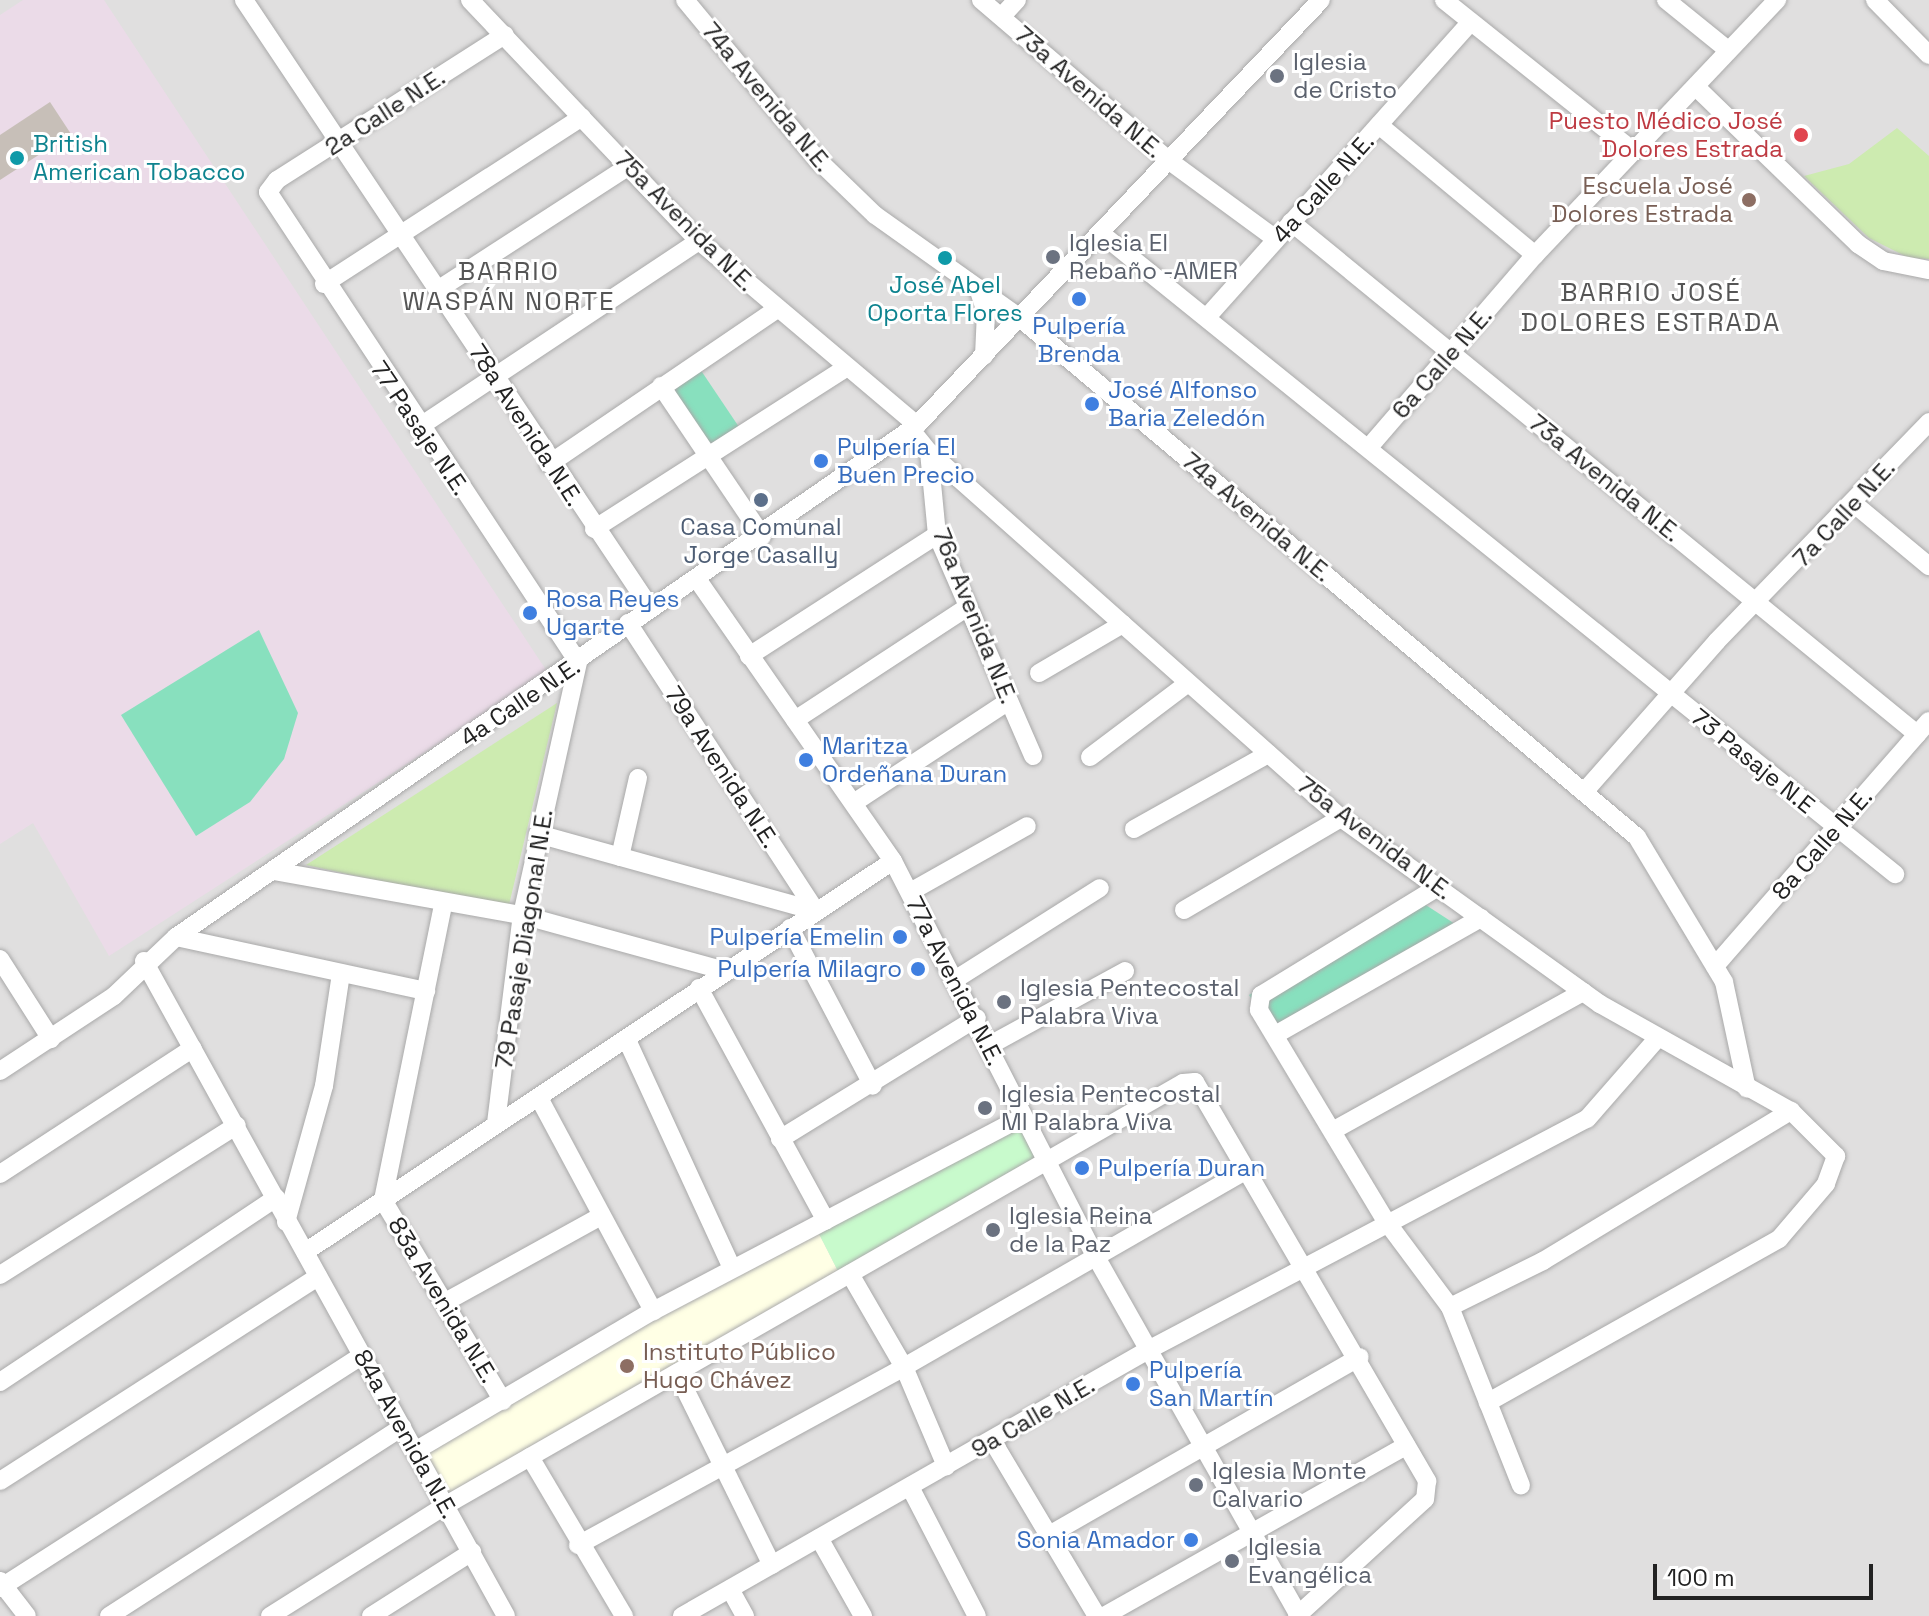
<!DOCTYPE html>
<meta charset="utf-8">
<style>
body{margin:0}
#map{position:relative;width:1929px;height:1616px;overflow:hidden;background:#f2efe9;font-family:"Space Grotesk",sans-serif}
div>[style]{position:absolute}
.residential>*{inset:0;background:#e0dfdf}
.industrial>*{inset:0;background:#ebdbe8}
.education>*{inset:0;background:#ffffe5}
.grass>*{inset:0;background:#cdebb0}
.park>*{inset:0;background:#c8facc}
.pitch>*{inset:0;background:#88e0be}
.building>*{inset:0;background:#c7bfb8}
.roads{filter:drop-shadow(0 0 2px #a9a9a9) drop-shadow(0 0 2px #a9a9a9)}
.minor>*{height:18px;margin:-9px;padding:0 9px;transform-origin:9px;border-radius:9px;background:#fff}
.dots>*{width:22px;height:22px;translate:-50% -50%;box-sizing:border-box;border:4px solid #fff;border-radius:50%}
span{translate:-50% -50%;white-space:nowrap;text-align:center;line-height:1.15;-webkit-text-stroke:6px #fff;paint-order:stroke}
.worship-label{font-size:24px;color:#5b616d}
.left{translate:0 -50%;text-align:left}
.street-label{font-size:24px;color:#222}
.health-label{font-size:24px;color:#be3a42}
.right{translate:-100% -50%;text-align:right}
.culture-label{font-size:24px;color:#0d838f}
.education-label{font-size:24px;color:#785e54}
.shop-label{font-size:24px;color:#366cbe}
.service-label{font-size:24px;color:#4e5e75}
.neighbourhood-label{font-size:26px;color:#555;letter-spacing:2px}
.scale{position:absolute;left:1653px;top:1564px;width:220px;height:36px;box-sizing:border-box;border:4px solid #222;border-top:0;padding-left:10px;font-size:24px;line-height:28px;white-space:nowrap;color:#222;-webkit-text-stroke:6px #fff;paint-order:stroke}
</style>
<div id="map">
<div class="residential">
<i style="clip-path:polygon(0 0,1929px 0,1929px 1616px,0 1616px)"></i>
</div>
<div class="industrial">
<i style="clip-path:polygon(23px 0,104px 0,548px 673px,109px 956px,33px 823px,0 844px,0 15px)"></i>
</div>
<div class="education">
<i style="clip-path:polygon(814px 1224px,842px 1279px,446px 1496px,422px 1453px)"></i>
</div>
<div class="grass">
<i style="clip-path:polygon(1897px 128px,1929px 156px,1929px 259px,1909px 258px,1869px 238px,1804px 176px,1849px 164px)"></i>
<i style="clip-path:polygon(557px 703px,508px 909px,306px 865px)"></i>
</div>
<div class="park">
<i style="clip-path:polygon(1023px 1117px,1047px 1160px,842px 1279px,814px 1224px)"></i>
</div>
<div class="pitch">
<i style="clip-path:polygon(700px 369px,739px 427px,706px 448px,668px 391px)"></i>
<i style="clip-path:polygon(259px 630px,298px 713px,284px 759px,250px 802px,196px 836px,121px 715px)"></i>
<i style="clip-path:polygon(1415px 898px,1469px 933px,1276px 1038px,1249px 995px)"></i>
</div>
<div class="building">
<i style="clip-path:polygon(50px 102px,71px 134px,0 180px,0 135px)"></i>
</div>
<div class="roads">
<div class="minor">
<i style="left:244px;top:0;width:732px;rotate:56.24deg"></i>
<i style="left:470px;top:0;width:332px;rotate:46.5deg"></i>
<i style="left:699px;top:241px;width:285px;rotate:40.2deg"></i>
<i style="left:685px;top:0;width:208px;rotate:50.3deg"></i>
<i style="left:818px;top:160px;width:79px;rotate:44deg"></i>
<i style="left:875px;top:215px;width:178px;rotate:35.4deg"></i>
<i style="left:1020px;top:318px;width:806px;rotate:40.07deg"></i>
<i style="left:1637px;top:837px;width:169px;rotate:59deg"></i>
<i style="left:1724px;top:982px;width:109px;rotate:77.9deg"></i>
<i style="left:981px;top:0;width:250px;rotate:40.5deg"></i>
<i style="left:1171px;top:162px;width:130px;rotate:36.3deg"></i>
<i style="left:1444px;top:0;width:242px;rotate:38.6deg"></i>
<i style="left:1666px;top:0;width:80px;rotate:38.9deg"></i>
<i style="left:1875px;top:0;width:77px;rotate:45.5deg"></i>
<i style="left:1002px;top:16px;width:22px;rotate:-47deg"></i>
<i style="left:1696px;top:87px;width:226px;rotate:44.1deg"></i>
<i style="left:1858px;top:244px;width:30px;rotate:34deg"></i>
<i style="left:1883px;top:261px;width:47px;rotate:11.1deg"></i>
<i style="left:1379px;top:125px;width:203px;rotate:39.8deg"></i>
<i style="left:1291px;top:222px;width:809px;rotate:39.28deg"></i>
<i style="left:1103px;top:235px;width:1018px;rotate:38.9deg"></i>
<i style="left:324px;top:284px;width:307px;rotate:-32.9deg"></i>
<i style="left:978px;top:288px;width:25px;rotate:72deg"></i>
<i style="left:986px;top:312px;width:44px;rotate:92.6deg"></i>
<i style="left:439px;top:289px;width:226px;rotate:-32.9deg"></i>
<i style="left:1207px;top:317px;width:394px;rotate:-48.2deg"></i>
<i style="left:661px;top:386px;width:181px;rotate:56deg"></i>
<i style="left:419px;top:427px;width:336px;rotate:-33.6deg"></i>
<i style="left:911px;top:430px;width:28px;rotate:51deg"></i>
<i style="left:929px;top:452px;width:83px;rotate:84.5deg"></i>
<i style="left:937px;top:535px;width:241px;rotate:66.5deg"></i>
<i style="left:1370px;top:446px;width:252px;rotate:-49.2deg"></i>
<i style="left:1535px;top:255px;width:352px;rotate:-46.5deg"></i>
<i style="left:929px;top:452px;width:551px;rotate:41.62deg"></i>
<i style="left:1341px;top:818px;width:319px;rotate:35.7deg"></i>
<i style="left:1600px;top:1004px;width:219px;rotate:29.3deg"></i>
<i style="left:1791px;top:1111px;width:64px;rotate:45deg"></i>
<i style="left:1836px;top:1156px;width:30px;rotate:110deg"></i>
<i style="left:1826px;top:1184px;width:72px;rotate:130.5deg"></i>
<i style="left:1779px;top:1239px;width:334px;rotate:150.7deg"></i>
<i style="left:549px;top:464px;width:274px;rotate:-34.2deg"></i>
<i style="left:1853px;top:503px;width:99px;rotate:39.7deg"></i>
<i style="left:594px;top:529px;width:300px;rotate:-32.6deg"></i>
<i style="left:697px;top:579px;width:343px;rotate:55.2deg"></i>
<i style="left:893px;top:861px;width:445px;rotate:62.9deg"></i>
<i style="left:1096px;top:1257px;width:408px;rotate:60.5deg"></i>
<i style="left:628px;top:623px;width:344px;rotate:56.9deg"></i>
<i style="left:749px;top:656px;width:224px;rotate:-32.8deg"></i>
<i style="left:1039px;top:673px;width:97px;rotate:-30.3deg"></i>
<i style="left:795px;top:720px;width:204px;rotate:-33.2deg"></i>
<i style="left:1090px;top:757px;width:121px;rotate:-37deg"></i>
<i style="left:1584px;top:792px;width:201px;rotate:-48.6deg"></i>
<i style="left:1717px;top:641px;width:305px;rotate:-45.9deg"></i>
<i style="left:855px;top:802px;width:184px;rotate:-33.3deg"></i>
<i style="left:1134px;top:829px;width:154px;rotate:-29.2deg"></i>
<i style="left:538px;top:834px;width:288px;rotate:15.5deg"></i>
<i style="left:620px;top:857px;width:81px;rotate:-77.2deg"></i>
<i style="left:274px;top:871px;width:252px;rotate:10.1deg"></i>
<i style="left:522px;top:915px;width:212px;rotate:15.4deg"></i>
<i style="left:1438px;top:887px;width:207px;rotate:148.6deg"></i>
<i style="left:1261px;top:995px;width:15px;rotate:98deg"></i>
<i style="left:1259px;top:1010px;width:246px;rotate:59deg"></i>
<i style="left:1386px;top:1221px;width:107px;rotate:53.3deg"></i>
<i style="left:1450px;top:1307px;width:192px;rotate:68.3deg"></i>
<i style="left:910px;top:892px;width:134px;rotate:-29.4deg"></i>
<i style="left:443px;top:905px;width:301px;rotate:101.5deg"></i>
<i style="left:383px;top:1200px;width:234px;rotate:59.2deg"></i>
<i style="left:1184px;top:910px;width:182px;rotate:-30.4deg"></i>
<i style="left:790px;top:928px;width:178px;rotate:62.3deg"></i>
<i style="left:176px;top:937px;width:256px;rotate:12.2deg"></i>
<i style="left:0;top:959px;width:95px;rotate:57.5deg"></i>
<i style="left:144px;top:961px;width:748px;rotate:61.07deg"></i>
<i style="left:1715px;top:966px;width:325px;rotate:-48.9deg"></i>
<i style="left:956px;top:979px;width:170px;rotate:-32.3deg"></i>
<i style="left:699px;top:988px;width:265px;rotate:61.4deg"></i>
<i style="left:1275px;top:1035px;width:237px;rotate:-29.6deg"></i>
<i style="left:627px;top:1040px;width:251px;rotate:65.3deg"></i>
<i style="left:990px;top:1045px;width:154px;rotate:-28.7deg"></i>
<i style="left:0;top:1071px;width:136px;rotate:-33.3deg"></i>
<i style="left:114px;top:996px;width:86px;rotate:-43.6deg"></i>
<i style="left:176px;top:937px;width:901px;rotate:-34.64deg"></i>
<i style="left:917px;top:425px;width:586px;rotate:-46.45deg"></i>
<i style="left:539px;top:1098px;width:242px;rotate:61.8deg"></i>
<i style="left:496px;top:1123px;width:210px;rotate:-82.9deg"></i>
<i style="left:522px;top:915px;width:259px;rotate:-77.5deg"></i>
<i style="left:578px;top:662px;width:563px;rotate:-123.41deg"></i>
<i style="left:268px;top:192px;width:15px;rotate:-53deg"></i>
<i style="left:277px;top:180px;width:270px;rotate:-32.5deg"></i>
<i style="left:1334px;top:1130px;width:285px;rotate:-29deg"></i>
<i style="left:780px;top:1139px;width:231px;rotate:-31.6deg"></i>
<i style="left:0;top:1174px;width:230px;rotate:-33.1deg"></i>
<i style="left:286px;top:1222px;width:141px;rotate:-74.4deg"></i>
<i style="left:324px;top:1086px;width:113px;rotate:-81.4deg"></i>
<i style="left:305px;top:1252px;width:706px;rotate:-33.62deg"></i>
<i style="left:850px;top:1274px;width:108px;rotate:59.9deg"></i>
<i style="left:904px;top:1367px;width:108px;rotate:67deg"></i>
<i style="left:0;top:1275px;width:280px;rotate:-32.3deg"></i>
<i style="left:447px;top:1301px;width:174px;rotate:-28.9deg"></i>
<i style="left:1450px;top:1307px;width:104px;rotate:-26.3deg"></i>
<i style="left:1543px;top:1261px;width:290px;rotate:-31.2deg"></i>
<i style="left:677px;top:1373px;width:214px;rotate:63.7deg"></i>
<i style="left:0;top:1382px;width:332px;rotate:-33.7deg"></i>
<i style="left:992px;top:1440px;width:205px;rotate:59.2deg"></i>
<i style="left:415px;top:1451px;width:276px;rotate:-30.5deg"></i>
<i style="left:653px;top:1311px;width:418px;rotate:-27.7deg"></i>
<i style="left:530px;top:1457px;width:185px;rotate:59.4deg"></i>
<i style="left:0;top:1481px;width:378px;rotate:-32.7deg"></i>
<i style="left:910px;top:1487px;width:145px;rotate:62.6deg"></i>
<i style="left:1049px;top:1535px;width:358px;rotate:-29.8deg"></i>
<i style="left:819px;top:1538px;width:90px;rotate:60.6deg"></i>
<i style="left:578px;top:1545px;width:371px;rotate:-28.6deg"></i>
<i style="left:904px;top:1367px;width:395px;rotate:-29.9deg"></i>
<i style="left:0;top:1581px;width:44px;rotate:52.4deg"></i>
<i style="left:0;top:1588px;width:430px;rotate:-32.7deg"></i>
<i style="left:730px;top:1589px;width:31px;rotate:61deg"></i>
<i style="left:109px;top:1616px;width:349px;rotate:-32.8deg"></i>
<i style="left:270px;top:1616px;width:208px;rotate:-32.2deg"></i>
<i style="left:446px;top:1505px;width:849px;rotate:-29.8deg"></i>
<i style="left:1183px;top:1083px;width:12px;rotate:-5deg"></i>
<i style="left:1195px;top:1082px;width:462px;rotate:59.8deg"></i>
<i style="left:1427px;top:1481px;width:18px;rotate:96deg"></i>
<i style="left:1425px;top:1499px;width:173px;rotate:137.6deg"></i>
<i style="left:371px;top:1616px;width:120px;rotate:-32.4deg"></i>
<i style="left:682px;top:1616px;width:539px;rotate:-29.71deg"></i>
<i style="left:1150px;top:1349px;width:494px;rotate:-27.8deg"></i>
<i style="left:1587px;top:1119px;width:105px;rotate:-48.9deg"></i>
<i style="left:1104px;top:1616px;width:347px;rotate:-29.4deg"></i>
</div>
</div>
<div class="dots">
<i style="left:1277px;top:76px;background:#6b7280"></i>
<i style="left:1801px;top:135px;background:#e0444e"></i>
<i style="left:17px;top:158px;background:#0f9aa8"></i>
<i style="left:1749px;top:200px;background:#8d6e63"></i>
<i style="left:1053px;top:257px;background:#6b7280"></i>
<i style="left:945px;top:258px;background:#0f9aa8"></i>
<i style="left:1079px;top:299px;background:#3f7fe0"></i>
<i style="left:1092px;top:404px;background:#3f7fe0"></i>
<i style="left:821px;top:461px;background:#3f7fe0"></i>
<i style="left:761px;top:500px;background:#5c6f8a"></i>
<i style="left:530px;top:613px;background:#3f7fe0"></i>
<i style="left:806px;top:760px;background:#3f7fe0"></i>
<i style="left:900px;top:937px;background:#3f7fe0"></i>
<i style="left:918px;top:969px;background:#3f7fe0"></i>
<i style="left:1004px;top:1002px;background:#6b7280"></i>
<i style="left:985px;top:1108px;background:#6b7280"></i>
<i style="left:1082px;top:1168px;background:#3f7fe0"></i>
<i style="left:993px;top:1230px;background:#6b7280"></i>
<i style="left:627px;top:1366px;background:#8d6e63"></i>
<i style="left:1133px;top:1384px;background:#3f7fe0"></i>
<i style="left:1196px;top:1485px;background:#6b7280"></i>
<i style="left:1191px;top:1540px;background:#3f7fe0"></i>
<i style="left:1232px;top:1561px;background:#6b7280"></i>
</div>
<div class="worship-label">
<span class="left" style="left:1293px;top:76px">Iglesia<br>de Cristo</span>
<span class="left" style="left:1069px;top:257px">Iglesia El<br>Rebaño -AMER</span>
<span class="left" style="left:1020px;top:1002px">Iglesia Pentecostal<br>Palabra Viva</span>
<span class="left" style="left:1001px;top:1108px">Iglesia Pentecostal<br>MI Palabra Viva</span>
<span class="left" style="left:1009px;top:1230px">Iglesia Reina<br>de la Paz</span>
<span class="left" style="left:1212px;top:1485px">Iglesia Monte<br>Calvario</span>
<span class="left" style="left:1248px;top:1561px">Iglesia<br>Evangélica</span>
</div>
<div class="street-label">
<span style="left:1089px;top:92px;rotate:41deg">73a Avenida N.E.</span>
<span style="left:767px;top:97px;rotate:50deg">74a Avenida N.E.</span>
<span style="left:385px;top:112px;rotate:-33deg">2a Calle N.E.</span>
<span style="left:1323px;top:188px;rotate:-48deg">4a Calle N.E.</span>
<span style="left:685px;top:221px;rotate:45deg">75a Avenida N.E.</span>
<span style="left:1442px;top:363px;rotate:-49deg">6a Calle N.E.</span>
<span style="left:526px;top:425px;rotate:57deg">78a Avenida N.E.</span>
<span style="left:420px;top:428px;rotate:56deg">77 Pasaje N.E.</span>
<span style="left:1605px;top:478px;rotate:39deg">73a Avenida N.E.</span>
<span style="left:1844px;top:513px;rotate:-47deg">7a Calle N.E.</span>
<span style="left:1257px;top:517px;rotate:40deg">74a Avenida N.E.</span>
<span style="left:975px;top:616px;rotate:68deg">76a Avenida N.E.</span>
<span style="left:520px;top:702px;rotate:-34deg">4a Calle N.E.</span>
<span style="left:1753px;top:761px;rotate:39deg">73 Pasaje N.E</span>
<span style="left:722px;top:767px;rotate:57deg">79a Avenida N.E.</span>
<span style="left:1375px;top:838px;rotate:37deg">75a Avenida N.E.</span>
<span style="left:1822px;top:844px;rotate:-49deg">8a Calle N.E.</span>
<span style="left:524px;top:939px;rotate:-81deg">79 Pasaje Diagonal N.E.</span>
<span style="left:955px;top:981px;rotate:63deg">77a Avenida N.E.</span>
<span style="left:443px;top:1300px;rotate:59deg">83a Avenida N.E.</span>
<span style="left:1033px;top:1417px;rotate:-30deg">9a Calle N.E.</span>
<span style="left:406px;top:1434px;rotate:61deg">84a Avenida N.E.</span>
</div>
<div class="health-label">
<span class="right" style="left:1783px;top:135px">Puesto Médico José<br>Dolores Estrada</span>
</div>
<div class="culture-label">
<span class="left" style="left:33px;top:158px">British<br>American Tobacco</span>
<span style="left:945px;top:299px">José Abel<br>Oporta Flores</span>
</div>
<div class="education-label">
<span class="right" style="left:1733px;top:200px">Escuela José<br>Dolores Estrada</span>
<span class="left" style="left:643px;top:1366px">Instituto Público<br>Hugo Chávez</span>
</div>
<div class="shop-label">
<span style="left:1079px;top:340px">Pulpería<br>Brenda</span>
<span class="left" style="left:1108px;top:404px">José Alfonso<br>Baria Zeledón</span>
<span class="left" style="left:837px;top:461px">Pulpería El<br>Buen Precio</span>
<span class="left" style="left:546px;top:613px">Rosa Reyes<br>Ugarte</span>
<span class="left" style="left:822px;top:760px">Maritza<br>Ordeñana Duran</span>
<span class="right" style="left:884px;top:937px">Pulpería Emelin</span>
<span class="right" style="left:902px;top:969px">Pulpería Milagro</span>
<span class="left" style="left:1098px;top:1168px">Pulpería Duran</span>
<span class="left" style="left:1149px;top:1384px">Pulpería<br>San Martín</span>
<span class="right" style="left:1175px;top:1540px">Sonia Amador</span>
</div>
<div class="service-label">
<span style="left:761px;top:541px">Casa Comunal<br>Jorge Casally</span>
</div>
<div class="neighbourhood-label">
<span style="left:509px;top:287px">BARRIO<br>WASPÁN NORTE</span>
<span style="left:1651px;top:308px">BARRIO JOSÉ<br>DOLORES ESTRADA</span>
</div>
<div class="scale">100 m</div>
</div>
